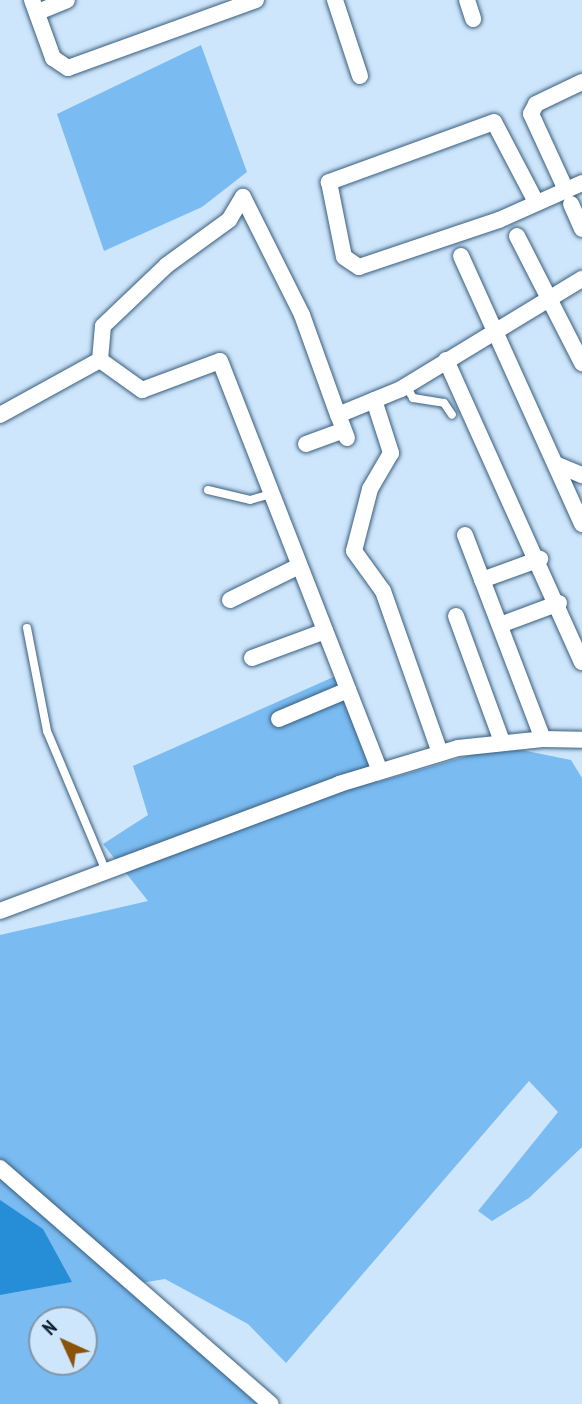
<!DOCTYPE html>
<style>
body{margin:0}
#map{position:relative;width:582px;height:1404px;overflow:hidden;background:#cee6fc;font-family:"PT Sans Narrow",sans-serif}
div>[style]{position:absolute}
.green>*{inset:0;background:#7abbf1}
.water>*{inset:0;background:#268ed7}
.roads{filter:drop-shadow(0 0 2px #395e7d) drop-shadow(0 0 2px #395e7d)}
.lane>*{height:8px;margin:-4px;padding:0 4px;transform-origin:4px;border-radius:4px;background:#fff}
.street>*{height:16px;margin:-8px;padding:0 8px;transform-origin:8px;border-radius:8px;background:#fff}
span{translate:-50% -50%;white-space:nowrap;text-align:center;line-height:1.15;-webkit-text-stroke:5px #cee6fc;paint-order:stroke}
.north{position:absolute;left:28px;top:1306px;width:70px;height:70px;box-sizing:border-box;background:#cee6fc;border:2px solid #8196a8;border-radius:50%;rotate:315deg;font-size:19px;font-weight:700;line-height:28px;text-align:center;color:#0e1e2b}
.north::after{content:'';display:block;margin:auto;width:24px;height:32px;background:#8b5308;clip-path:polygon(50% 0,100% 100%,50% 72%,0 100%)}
</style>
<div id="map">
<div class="green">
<i style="clip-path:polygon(201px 45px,247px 172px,202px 207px,104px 251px,57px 114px)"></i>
<i style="clip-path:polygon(evenodd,338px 675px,378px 782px,502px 746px,571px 760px,582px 778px,582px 1147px,529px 1198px,492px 1221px,478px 1211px,558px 1112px,529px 1081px,286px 1363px,248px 1324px,165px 1279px,129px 1285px,257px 1404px,0 1404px,0 935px,148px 901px,103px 844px,148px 815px,133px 766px,338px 675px,42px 1320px,84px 1320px,84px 1362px,42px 1362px,42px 1320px)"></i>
</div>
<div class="water">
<i style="clip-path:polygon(0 1200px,43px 1229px,72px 1282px,0 1295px)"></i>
</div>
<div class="roads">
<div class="lane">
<i style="left:406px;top:386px;width:14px;rotate:60deg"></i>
<i style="left:413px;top:398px;width:31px;rotate:9deg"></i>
<i style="left:444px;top:403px;width:14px;rotate:56deg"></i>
<i style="left:208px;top:490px;width:43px;rotate:13.4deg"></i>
<i style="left:250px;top:500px;width:22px;rotate:-16deg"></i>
<i style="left:27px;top:628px;width:105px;rotate:79deg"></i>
<i style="left:47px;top:731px;width:150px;rotate:67.2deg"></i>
</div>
<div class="street">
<i style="left:32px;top:0;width:62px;rotate:70.1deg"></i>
<i style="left:53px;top:58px;width:18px;rotate:34deg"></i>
<i style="left:68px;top:68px;width:200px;rotate:-19.9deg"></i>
<i style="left:335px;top:0;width:80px;rotate:71.8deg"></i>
<i style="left:467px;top:0;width:20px;rotate:72deg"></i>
<i style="left:38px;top:12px;width:31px;rotate:-22deg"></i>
<i style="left:566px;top:190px;width:84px;rotate:-114.7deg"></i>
<i style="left:531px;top:114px;width:11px;rotate:-63deg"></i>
<i style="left:536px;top:104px;width:51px;rotate:-25.6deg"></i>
<i style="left:536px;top:202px;width:90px;rotate:-117.7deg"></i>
<i style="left:494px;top:122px;width:176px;rotate:160deg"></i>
<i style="left:329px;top:182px;width:76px;rotate:78.7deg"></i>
<i style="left:344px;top:257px;width:18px;rotate:34deg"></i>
<i style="left:359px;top:267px;width:148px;rotate:-18.6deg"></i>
<i style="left:499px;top:220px;width:91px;rotate:-24deg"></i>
<i style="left:571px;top:204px;width:27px;rotate:66deg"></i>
<i style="left:517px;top:236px;width:143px;rotate:62.9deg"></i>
<i style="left:461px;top:256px;width:294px;rotate:65.7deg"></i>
<i style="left:100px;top:360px;width:52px;rotate:35.5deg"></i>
<i style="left:142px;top:390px;width:83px;rotate:-20.4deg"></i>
<i style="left:220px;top:361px;width:440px;rotate:68.7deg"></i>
<i style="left:446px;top:360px;width:331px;rotate:65.8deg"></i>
<i style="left:374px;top:400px;width:56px;rotate:72.2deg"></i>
<i style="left:391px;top:453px;width:42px;rotate:120.3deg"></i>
<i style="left:370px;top:489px;width:64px;rotate:104.5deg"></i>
<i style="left:354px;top:551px;width:49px;rotate:54.1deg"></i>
<i style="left:383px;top:591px;width:172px;rotate:70.6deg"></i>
<i style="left:0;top:415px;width:114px;rotate:-28.8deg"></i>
<i style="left:100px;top:360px;width:34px;rotate:-85deg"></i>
<i style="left:103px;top:326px;width:88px;rotate:-43.6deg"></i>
<i style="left:167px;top:265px;width:77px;rotate:-36deg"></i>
<i style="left:229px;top:220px;width:27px;rotate:-59deg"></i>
<i style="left:243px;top:197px;width:132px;rotate:63.4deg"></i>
<i style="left:302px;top:315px;width:106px;rotate:70.2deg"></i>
<i style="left:347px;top:438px;width:25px;rotate:-111deg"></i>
<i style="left:338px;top:415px;width:68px;rotate:-22.4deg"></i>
<i style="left:401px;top:389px;width:212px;rotate:-31.3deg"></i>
<i style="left:306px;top:444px;width:40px;rotate:-20.2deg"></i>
<i style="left:558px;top:465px;width:26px;rotate:23deg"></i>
<i style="left:465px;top:535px;width:218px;rotate:69.1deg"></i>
<i style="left:543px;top:739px;width:39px;rotate:1deg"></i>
<i style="left:482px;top:580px;width:62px;rotate:-19.9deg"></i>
<i style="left:230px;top:600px;width:77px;rotate:-26.2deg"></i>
<i style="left:456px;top:616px;width:134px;rotate:69.9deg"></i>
<i style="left:500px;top:625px;width:63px;rotate:-20.4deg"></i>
<i style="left:252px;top:658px;width:78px;rotate:-20.3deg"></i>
<i style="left:279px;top:719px;width:75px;rotate:-22.8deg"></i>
<i style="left:0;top:911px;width:362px;rotate:-20.5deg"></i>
<i style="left:339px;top:784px;width:124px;rotate:-16.8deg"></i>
<i style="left:458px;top:748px;width:85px;rotate:-6deg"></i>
<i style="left:0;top:1168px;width:359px;rotate:41.1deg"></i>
</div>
</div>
<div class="north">N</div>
</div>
